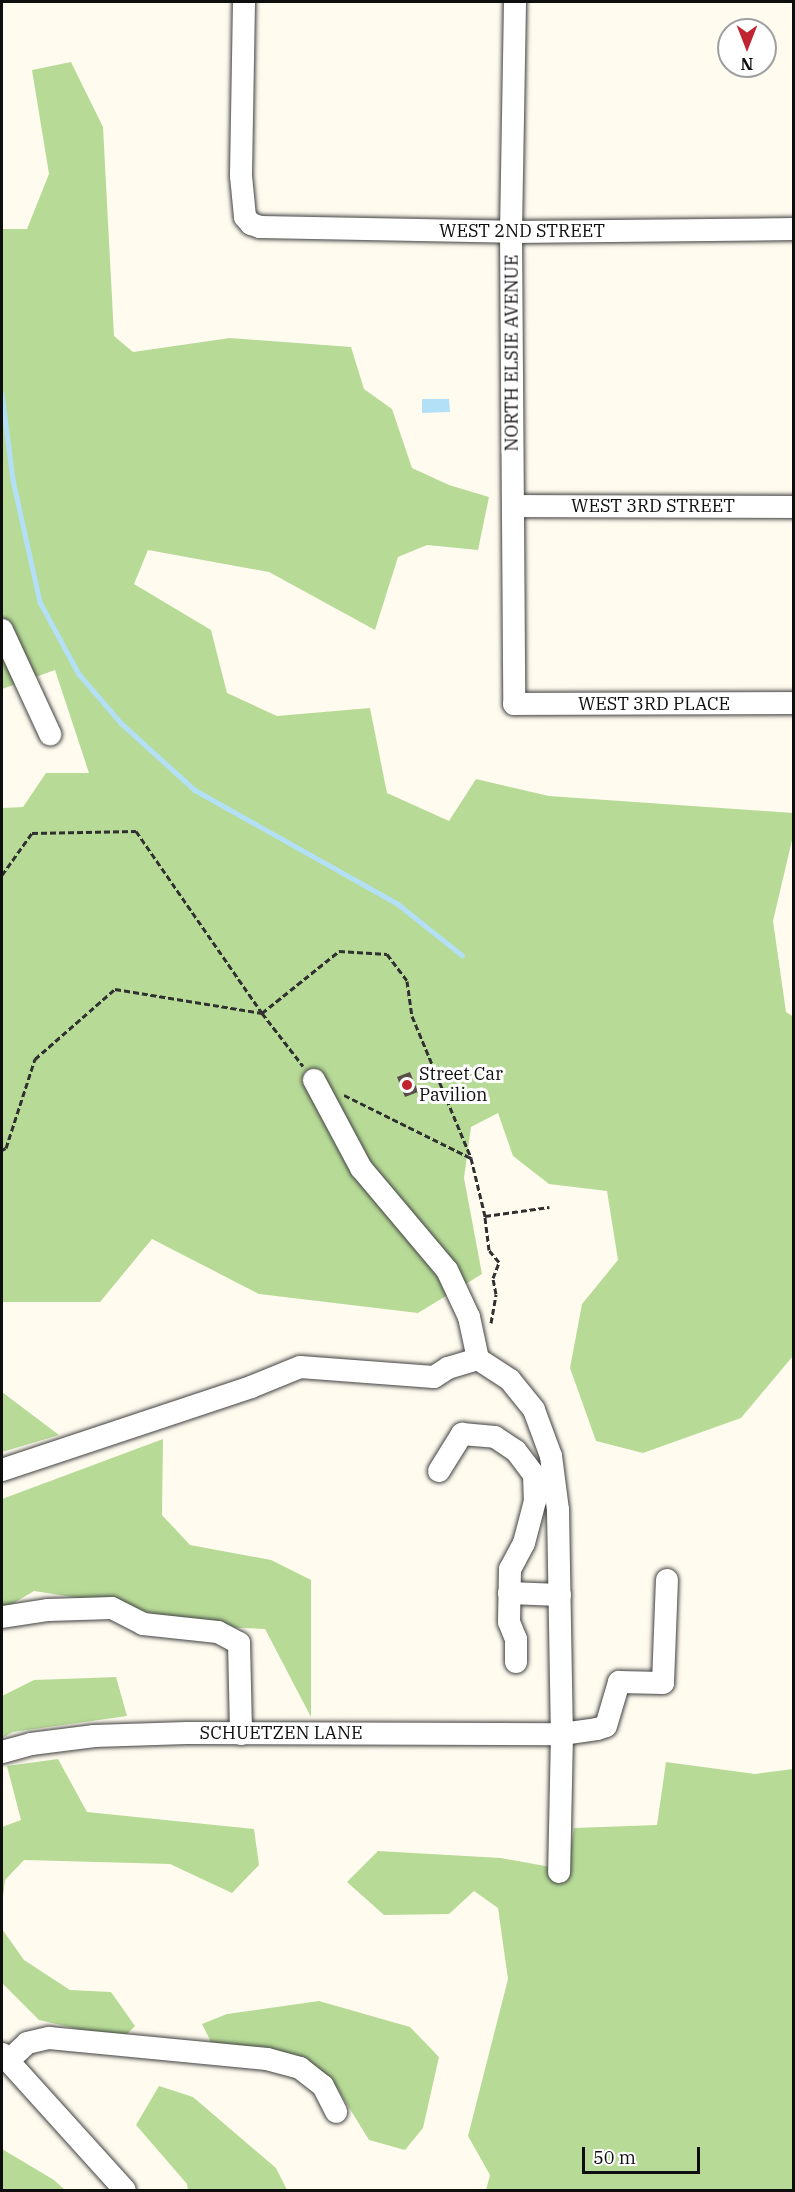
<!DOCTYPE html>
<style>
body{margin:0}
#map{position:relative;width:795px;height:2192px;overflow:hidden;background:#fffbef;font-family:"IBM Plex Serif",serif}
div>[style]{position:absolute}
.forest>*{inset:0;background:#b7db97}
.water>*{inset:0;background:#b3dff7}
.stream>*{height:4.5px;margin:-2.25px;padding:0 2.25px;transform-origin:2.25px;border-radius:2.25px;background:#b3dff7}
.building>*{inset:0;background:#574e4a}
.path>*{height:3px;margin-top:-1.5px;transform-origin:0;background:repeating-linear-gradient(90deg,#303030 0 6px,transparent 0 9px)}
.roads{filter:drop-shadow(0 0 2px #414141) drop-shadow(0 0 2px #414141)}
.minor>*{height:22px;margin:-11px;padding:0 11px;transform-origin:11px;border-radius:11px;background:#fff}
.dots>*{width:16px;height:16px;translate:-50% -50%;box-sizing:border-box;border:3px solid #fff;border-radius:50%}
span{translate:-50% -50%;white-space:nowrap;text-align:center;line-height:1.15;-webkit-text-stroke:6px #fff;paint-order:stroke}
.street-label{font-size:18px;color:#0e0e0e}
.poi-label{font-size:18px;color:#0e0e0e}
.left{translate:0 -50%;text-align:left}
.frame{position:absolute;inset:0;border:3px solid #0e0e0e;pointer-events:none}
.north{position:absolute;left:717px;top:18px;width:60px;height:60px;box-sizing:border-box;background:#fff;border:2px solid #9f9f9f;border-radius:50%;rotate:180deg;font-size:16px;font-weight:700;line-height:24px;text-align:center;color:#0e0e0e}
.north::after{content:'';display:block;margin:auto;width:21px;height:27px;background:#c02430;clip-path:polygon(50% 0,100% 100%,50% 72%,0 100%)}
.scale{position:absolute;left:582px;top:2147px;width:118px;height:27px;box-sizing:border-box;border:3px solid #0e0e0e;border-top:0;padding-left:8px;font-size:18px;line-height:21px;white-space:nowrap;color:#0e0e0e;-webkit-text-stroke:4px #fff;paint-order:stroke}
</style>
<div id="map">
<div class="forest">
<i style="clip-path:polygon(71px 62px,103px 127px,114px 336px,133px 352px,230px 338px,351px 347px,364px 389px,392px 409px,412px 468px,449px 485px,489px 497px,478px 550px,427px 545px,398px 557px,375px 630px,269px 572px,148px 550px,134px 584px,211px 630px,227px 693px,277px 716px,370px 708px,387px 793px,449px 821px,476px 779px,549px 796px,793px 813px,793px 836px,773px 921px,786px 1012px,794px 1017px,793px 1356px,741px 1418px,643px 1453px,596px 1441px,570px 1368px,582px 1304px,618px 1260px,607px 1191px,549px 1184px,513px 1156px,498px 1113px,471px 1127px,464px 1178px,482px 1274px,418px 1313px,259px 1294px,152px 1239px,100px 1302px,2px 1302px,2px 808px,23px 807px,46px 773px,89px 773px,55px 670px,2px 689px,2px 229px,27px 229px,49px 174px,32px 70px)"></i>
<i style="clip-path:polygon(2px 1392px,59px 1435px,2px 1452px)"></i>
<i style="clip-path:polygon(163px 1439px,162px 1515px,190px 1545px,271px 1560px,311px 1580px,311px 1717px,265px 1629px,199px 1626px,118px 1604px,34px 1591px,2px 1610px,2px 1499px)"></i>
<i style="clip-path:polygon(116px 1677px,127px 1716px,13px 1732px,2px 1738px,2px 1696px,34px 1680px)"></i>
<i style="clip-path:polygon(58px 1759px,87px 1812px,254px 1829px,259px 1865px,232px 1893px,170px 1864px,24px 1860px,5px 1880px,2px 1905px,2px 1827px,21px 1820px,7px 1766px)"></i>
<i style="clip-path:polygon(666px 1762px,755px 1774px,793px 1769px,793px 2190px,486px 2190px,490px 2175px,468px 2136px,508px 1979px,498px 1908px,474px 1891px,449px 1914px,384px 1915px,347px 1882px,378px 1851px,501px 1858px,567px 1870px,574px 1828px,657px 1825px)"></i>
<i style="clip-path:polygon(2px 1929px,24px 1960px,70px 1990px,111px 1992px,135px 2026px,122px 2039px,39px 2020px,2px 1983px)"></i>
<i style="clip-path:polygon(319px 2001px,410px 2027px,439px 2057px,423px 2128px,405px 2150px,369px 2140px,337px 2088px,293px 2059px,211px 2042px,202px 2024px,227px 2014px)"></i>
<i style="clip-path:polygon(159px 2086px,193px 2097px,276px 2168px,287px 2190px,188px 2190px,187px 2184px,136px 2125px)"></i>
<i style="clip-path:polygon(2px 2149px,54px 2180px,65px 2190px,2px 2190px)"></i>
</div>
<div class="water">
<i style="clip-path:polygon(422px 399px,449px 399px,450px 412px,422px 413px)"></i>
</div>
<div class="stream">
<i style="left:2px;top:394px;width:87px;rotate:82.7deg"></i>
<i style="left:13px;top:480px;width:125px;rotate:77.5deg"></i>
<i style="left:40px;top:602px;width:82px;rotate:61.6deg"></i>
<i style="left:79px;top:674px;width:65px;rotate:49.4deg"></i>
<i style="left:121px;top:723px;width:100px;rotate:42.2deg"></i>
<i style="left:195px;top:790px;width:233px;rotate:29.3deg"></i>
<i style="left:398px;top:904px;width:82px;rotate:38.6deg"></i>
</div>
<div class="building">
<i style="clip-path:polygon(410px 1072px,418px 1092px,405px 1097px,397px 1077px)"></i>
</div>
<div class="path">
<i style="left:2px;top:875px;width:52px;rotate:-54.5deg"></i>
<i style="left:32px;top:833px;width:104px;rotate:-1.1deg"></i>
<i style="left:136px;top:831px;width:221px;rotate:55.3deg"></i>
<i style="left:262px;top:1013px;width:99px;rotate:-38.8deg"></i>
<i style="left:339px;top:951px;width:48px;rotate:3.6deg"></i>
<i style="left:387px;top:954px;width:34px;rotate:53deg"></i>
<i style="left:407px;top:981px;width:35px;rotate:82deg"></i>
<i style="left:412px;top:1016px;width:154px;rotate:67.4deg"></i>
<i style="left:344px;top:1095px;width:142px;rotate:26.4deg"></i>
<i style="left:471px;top:1158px;width:60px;rotate:76.4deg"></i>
<i style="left:2px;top:1150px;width:4px;rotate:-27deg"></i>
<i style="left:6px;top:1148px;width:94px;rotate:-72deg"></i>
<i style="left:35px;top:1059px;width:106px;rotate:-41.2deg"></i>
<i style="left:115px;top:989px;width:149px;rotate:9.3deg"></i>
<i style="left:262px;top:1013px;width:67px;rotate:52.3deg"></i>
<i style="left:491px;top:1323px;width:29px;rotate:-80deg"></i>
<i style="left:496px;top:1294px;width:16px;rotate:-101deg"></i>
<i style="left:493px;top:1278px;width:17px;rotate:-69deg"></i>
<i style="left:499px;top:1262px;width:16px;rotate:-130deg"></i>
<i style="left:489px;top:1250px;width:34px;rotate:-97deg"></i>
<i style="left:485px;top:1216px;width:65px;rotate:-8deg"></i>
</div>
<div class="roads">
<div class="minor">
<i style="left:244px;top:2px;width:174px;rotate:91deg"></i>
<i style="left:241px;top:176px;width:41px;rotate:84.4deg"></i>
<i style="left:245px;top:217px;width:9px;rotate:49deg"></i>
<i style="left:251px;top:224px;width:9px;rotate:18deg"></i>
<i style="left:260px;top:227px;width:251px;rotate:1.1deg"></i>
<i style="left:511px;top:232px;width:283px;rotate:-0.6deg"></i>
<i style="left:515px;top:2px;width:230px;rotate:91deg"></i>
<i style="left:511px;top:232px;width:472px;rotate:89.6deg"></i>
<i style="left:514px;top:704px;width:280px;rotate:-0.2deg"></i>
<i style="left:513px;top:506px;width:281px;rotate:0.2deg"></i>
<i style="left:2px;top:630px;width:115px;rotate:65.2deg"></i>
<i style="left:314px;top:1080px;width:100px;rotate:61.9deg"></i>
<i style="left:361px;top:1168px;width:133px;rotate:49.9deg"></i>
<i style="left:447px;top:1270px;width:52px;rotate:64.9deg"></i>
<i style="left:469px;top:1317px;width:43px;rotate:77.9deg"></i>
<i style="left:2px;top:1470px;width:262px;rotate:-18.4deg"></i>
<i style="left:251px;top:1387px;width:53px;rotate:-22.2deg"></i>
<i style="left:300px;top:1367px;width:134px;rotate:4.3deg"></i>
<i style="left:434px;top:1377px;width:17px;rotate:-33deg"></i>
<i style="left:448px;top:1368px;width:31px;rotate:-17deg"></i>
<i style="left:478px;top:1359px;width:38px;rotate:33deg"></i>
<i style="left:510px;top:1380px;width:38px;rotate:51deg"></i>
<i style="left:534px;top:1410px;width:49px;rotate:69.7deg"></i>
<i style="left:551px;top:1456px;width:54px;rotate:82.6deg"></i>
<i style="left:558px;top:1510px;width:224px;rotate:89deg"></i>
<i style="left:562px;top:1734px;width:138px;rotate:91.2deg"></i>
<i style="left:439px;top:1471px;width:44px;rotate:-58.1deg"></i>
<i style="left:462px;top:1434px;width:33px;rotate:5deg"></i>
<i style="left:495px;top:1437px;width:25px;rotate:34deg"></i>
<i style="left:516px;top:1451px;width:30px;rotate:53deg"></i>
<i style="left:534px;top:1475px;width:26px;rotate:88deg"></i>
<i style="left:535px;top:1501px;width:43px;rotate:104.7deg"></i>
<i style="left:524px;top:1543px;width:30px;rotate:118deg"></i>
<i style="left:510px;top:1569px;width:53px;rotate:91.1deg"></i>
<i style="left:509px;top:1622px;width:18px;rotate:68deg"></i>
<i style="left:516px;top:1639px;width:23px;rotate:90deg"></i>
<i style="left:509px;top:1593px;width:51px;rotate:2.2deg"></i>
<i style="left:2px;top:1617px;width:47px;rotate:-8.7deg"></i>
<i style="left:48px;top:1610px;width:64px;rotate:-1.8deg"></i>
<i style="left:112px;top:1608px;width:35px;rotate:27deg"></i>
<i style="left:143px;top:1624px;width:75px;rotate:6.1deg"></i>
<i style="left:218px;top:1632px;width:24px;rotate:28deg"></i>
<i style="left:239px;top:1643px;width:91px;rotate:88.7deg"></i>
<i style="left:2px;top:1752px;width:30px;rotate:-15deg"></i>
<i style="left:31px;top:1744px;width:64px;rotate:-7.2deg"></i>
<i style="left:94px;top:1736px;width:93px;rotate:-1.8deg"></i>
<i style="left:187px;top:1733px;width:375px;rotate:0.2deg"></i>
<i style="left:562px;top:1734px;width:35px;rotate:-8deg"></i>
<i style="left:597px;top:1729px;width:9px;rotate:-18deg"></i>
<i style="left:606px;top:1726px;width:46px;rotate:-73.5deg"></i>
<i style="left:619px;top:1682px;width:44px;rotate:1.3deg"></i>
<i style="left:663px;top:1683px;width:103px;rotate:-87.8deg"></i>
<i style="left:2px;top:2054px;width:183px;rotate:47.9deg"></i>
<i style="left:8px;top:2061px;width:26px;rotate:-43deg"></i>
<i style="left:27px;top:2043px;width:23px;rotate:-13deg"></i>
<i style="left:49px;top:2038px;width:219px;rotate:5.5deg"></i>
<i style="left:267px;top:2059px;width:34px;rotate:15deg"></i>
<i style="left:300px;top:2068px;width:29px;rotate:38deg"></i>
<i style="left:323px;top:2086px;width:29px;rotate:63deg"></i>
</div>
</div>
<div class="dots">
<i style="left:407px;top:1085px;background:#c02430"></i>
</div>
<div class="street-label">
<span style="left:522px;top:231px">WEST 2ND STREET</span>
<span style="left:512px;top:353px;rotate:-90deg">NORTH ELSIE AVENUE</span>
<span style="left:653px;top:506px">WEST 3RD STREET</span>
<span style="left:654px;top:704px">WEST 3RD PLACE</span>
<span style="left:281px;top:1733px">SCHUETZEN LANE</span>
</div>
<div class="poi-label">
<span class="left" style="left:419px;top:1085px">Street Car<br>Pavilion</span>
</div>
<div class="frame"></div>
<div class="north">N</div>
<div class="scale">50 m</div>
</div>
